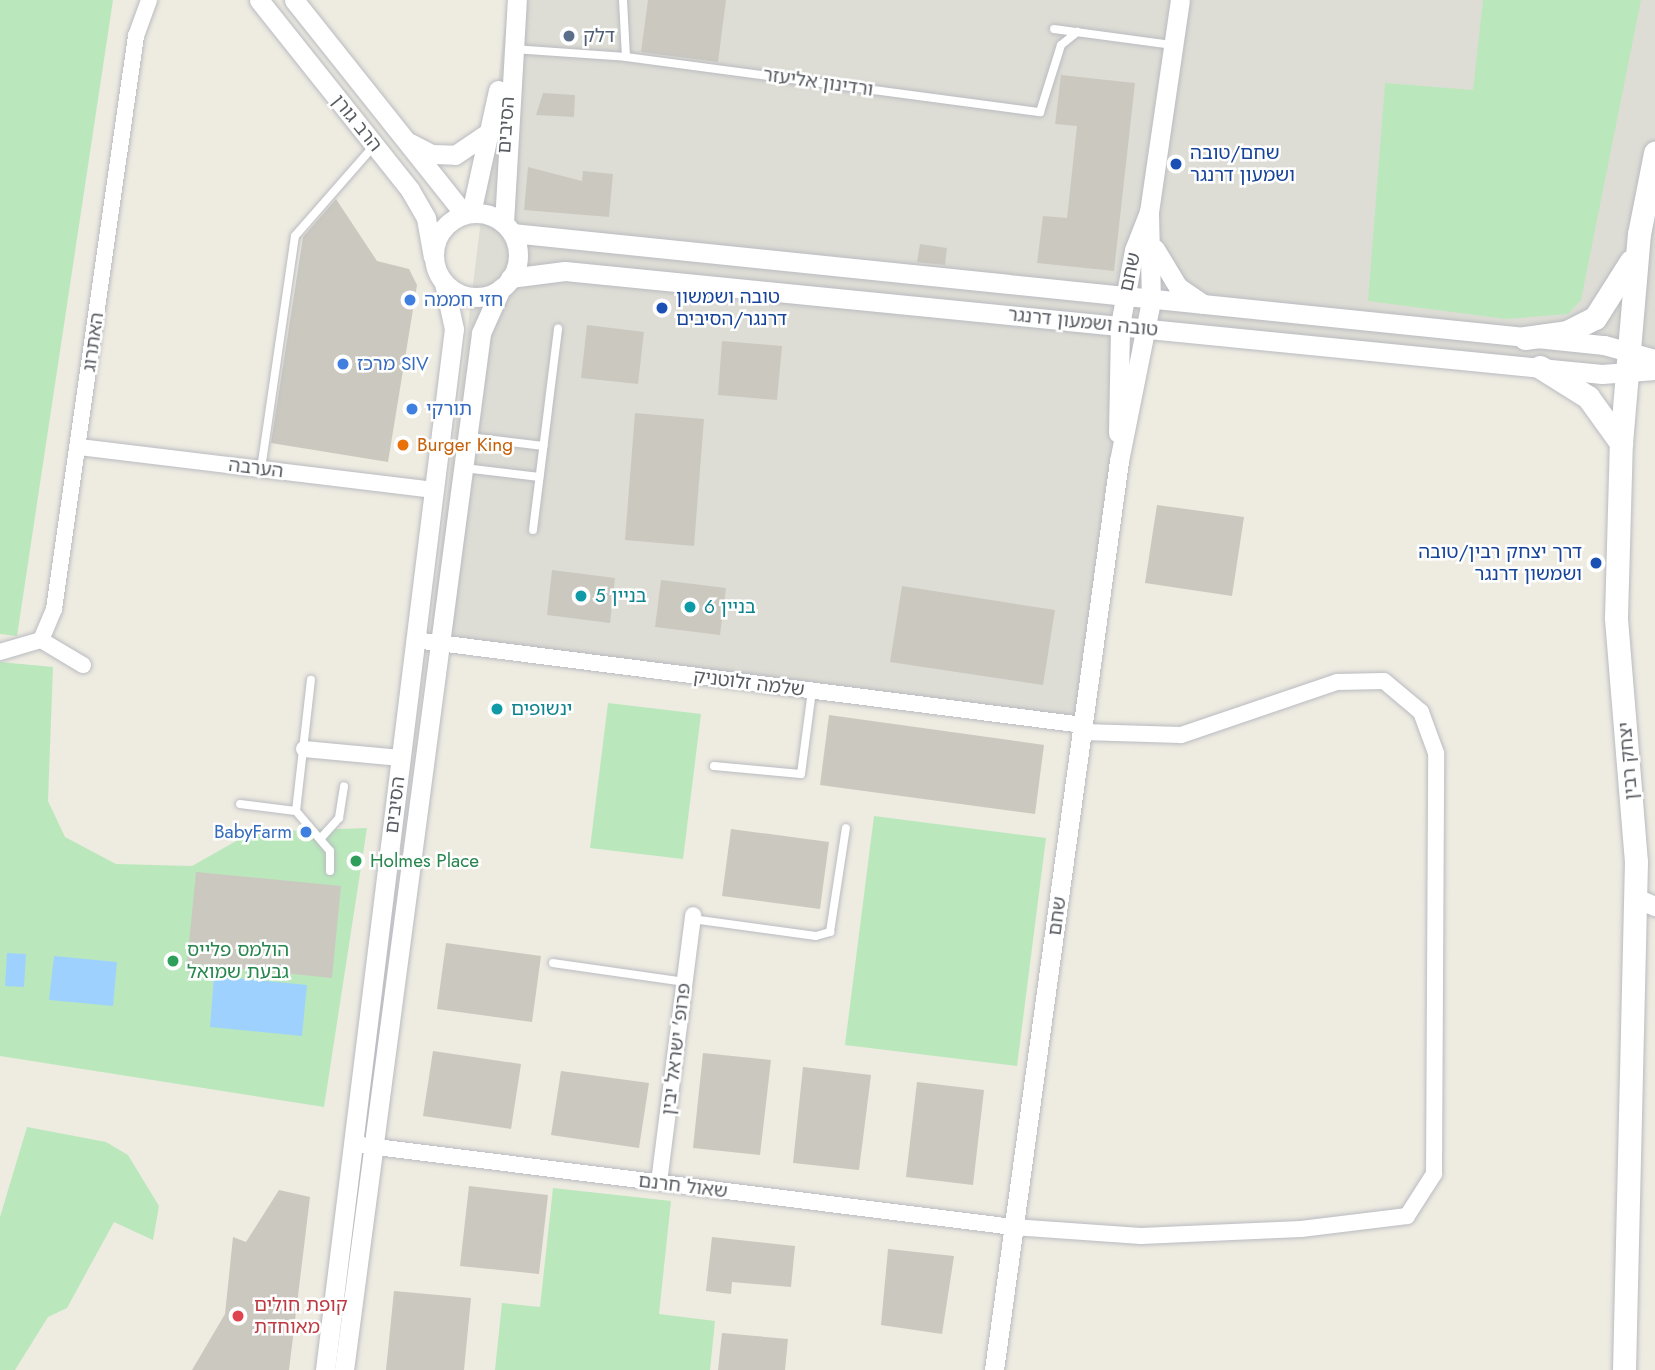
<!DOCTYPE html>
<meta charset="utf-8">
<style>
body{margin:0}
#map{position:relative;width:1655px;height:1370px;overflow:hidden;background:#eeebe1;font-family:Jost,"Noto Sans Hebrew",sans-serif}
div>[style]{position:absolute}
.industrial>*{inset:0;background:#deddd5}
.green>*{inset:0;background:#bae8bc}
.water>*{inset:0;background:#9fd1ff}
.building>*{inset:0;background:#cbc8c0}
.roads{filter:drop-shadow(0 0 2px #b9bbc1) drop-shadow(0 0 2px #b9bbc1)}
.service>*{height:8px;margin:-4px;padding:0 4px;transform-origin:4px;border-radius:4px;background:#fff}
.minor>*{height:16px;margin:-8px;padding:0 8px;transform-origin:8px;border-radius:8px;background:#fff}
.tertiary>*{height:19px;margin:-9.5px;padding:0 9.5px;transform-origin:9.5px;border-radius:9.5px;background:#fff}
.tertiary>.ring{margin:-9.5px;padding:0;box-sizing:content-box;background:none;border:19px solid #fff;border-radius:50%}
.secondary>*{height:23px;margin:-11.5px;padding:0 11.5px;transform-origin:11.5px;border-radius:11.5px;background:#fff}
.dots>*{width:19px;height:19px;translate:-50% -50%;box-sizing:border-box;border:4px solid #fff;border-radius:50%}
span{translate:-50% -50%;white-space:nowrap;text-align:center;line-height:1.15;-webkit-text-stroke:5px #fff;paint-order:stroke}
.service-label{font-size:19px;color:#4e5e75}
.left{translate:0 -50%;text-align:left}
.street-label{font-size:19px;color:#595d63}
.transit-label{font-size:19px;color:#164399}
.right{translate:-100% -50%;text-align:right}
.shop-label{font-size:19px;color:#366cbe}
.food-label{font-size:19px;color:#c56008}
.culture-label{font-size:19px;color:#0d838f}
.leisure-label{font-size:19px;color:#27864d}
.health-label{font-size:19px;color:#be3a42}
</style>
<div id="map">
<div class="industrial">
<i style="clip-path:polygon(508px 0,1655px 0,1655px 381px,1128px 323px,1083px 725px,429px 642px)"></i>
</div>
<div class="green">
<i style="clip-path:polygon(0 0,113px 0,17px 636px,0 634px)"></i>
<i style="clip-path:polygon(1483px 0,1641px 0,1581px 300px,1568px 314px,1506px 319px,1368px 301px,1385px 83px,1473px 90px)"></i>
<i style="clip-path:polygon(0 662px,53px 667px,48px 801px,65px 837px,116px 864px,192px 866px,252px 832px,367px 828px,324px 1107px,0 1056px)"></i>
<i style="clip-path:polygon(608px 703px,701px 714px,683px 859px,590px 848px)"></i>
<i style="clip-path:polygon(874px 816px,1046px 838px,1017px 1066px,845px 1045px)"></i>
<i style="clip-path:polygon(27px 1127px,106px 1142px,128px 1155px,159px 1206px,153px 1240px,114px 1222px,67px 1308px,48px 1317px,15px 1370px,0 1370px,0 1217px)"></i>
<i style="clip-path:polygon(553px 1188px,671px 1201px,659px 1314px,715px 1321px,710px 1370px,495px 1370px,502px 1303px,540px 1307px)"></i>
</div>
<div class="water">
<i style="clip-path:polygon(7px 953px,26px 954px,24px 987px,5px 986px)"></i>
<i style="clip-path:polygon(54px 956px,117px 962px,113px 1006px,49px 1000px)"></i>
<i style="clip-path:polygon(214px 976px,307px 985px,302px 1036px,210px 1027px)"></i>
</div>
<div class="building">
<i style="clip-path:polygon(648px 0,726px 0,718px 62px,641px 52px)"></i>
<i style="clip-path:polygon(1061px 75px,1135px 83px,1114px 271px,1037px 263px,1043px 216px,1067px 218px,1077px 126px,1055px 124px)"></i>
<i style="clip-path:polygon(543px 93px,575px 95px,574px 117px,536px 115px)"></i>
<i style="clip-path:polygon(528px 167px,582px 181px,583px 171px,613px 174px,609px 217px,524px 210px)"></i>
<i style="clip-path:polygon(336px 199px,377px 261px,409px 269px,417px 285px,388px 462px,271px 443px,303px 237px)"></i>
<i style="clip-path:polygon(920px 244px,947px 248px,945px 265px,917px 262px)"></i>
<i style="clip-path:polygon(587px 325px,644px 332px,638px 384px,581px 378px)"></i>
<i style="clip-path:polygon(722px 341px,782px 346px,777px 400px,718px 395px)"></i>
<i style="clip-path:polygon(635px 413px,704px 419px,694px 546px,625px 540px)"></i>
<i style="clip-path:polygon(1157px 505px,1244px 517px,1232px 596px,1145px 583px)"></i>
<i style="clip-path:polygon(552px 570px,615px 578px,610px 623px,547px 615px)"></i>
<i style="clip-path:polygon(661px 580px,726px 588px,720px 635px,655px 627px)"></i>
<i style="clip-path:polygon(902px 586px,1055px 610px,1043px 685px,890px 662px)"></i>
<i style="clip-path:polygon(829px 715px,1044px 745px,1035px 814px,820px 785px)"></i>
<i style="clip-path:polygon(731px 829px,829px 842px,820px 909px,722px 896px)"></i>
<i style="clip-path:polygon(196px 872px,341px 886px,332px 978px,187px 963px)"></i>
<i style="clip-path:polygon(446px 943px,541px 956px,532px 1022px,437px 1009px)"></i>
<i style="clip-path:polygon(433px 1051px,521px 1064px,511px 1129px,423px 1116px)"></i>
<i style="clip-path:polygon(703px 1053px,771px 1060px,760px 1155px,693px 1148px)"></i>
<i style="clip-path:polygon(803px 1067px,871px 1075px,859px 1170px,793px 1163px)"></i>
<i style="clip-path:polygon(561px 1071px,649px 1083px,639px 1148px,551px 1135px)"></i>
<i style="clip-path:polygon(917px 1082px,984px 1090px,973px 1185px,906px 1177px)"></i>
<i style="clip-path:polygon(469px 1186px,548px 1195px,539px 1274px,460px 1266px)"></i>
<i style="clip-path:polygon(279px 1190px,310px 1197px,289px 1370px,192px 1370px,225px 1314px,233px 1237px,246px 1242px)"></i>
<i style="clip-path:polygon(712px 1237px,795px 1246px,791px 1287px,732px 1282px,731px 1294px,706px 1291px)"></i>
<i style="clip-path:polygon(888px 1249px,954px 1256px,942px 1334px,881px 1325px)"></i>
<i style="clip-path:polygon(394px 1291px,471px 1298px,464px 1370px,386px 1370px)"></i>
<i style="clip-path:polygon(722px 1333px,788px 1339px,785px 1370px,718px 1370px)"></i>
</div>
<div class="roads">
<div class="service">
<i style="left:623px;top:0;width:57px;rotate:87deg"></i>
<i style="left:1054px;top:29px;width:120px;rotate:7.7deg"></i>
<i style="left:513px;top:49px;width:113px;rotate:4deg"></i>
<i style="left:626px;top:57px;width:418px;rotate:7.6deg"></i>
<i style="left:1040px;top:112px;width:70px;rotate:-72.6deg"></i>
<i style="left:1061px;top:45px;width:21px;rotate:-39deg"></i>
<i style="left:469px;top:437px;width:75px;rotate:6.9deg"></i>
<i style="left:464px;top:468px;width:76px;rotate:6.8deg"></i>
<i style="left:261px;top:469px;width:235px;rotate:-81.7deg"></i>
<i style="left:295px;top:236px;width:118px;rotate:-48.8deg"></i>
<i style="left:533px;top:530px;width:203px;rotate:-82.9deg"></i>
<i style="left:714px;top:766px;width:87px;rotate:5.3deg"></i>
<i style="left:801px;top:774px;width:84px;rotate:-82.5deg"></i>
<i style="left:240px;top:804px;width:56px;rotate:7.1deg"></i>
<i style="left:296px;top:811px;width:52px;rotate:49.6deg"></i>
<i style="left:330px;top:851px;width:20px;rotate:90deg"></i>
<i style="left:296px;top:811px;width:132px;rotate:-83.5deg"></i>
<i style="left:321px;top:838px;width:27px;rotate:-48deg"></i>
<i style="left:339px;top:818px;width:32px;rotate:-81deg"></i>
<i style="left:692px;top:919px;width:125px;rotate:7.8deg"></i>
<i style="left:816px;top:936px;width:15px;rotate:-16deg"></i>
<i style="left:830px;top:932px;width:105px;rotate:-81.3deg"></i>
<i style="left:553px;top:963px;width:133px;rotate:8.2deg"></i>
</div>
<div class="minor">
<i style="left:79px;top:447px;width:358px;rotate:6.9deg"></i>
<i style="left:41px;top:640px;width:49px;rotate:30.8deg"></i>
<i style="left:415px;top:640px;width:673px;rotate:7.25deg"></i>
<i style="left:0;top:652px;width:43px;rotate:-16.3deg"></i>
<i style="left:41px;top:640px;width:34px;rotate:-67deg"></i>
<i style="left:54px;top:609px;width:579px;rotate:-81.86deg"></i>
<i style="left:136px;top:36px;width:38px;rotate:-70deg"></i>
<i style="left:304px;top:749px;width:97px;rotate:5.3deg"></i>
<i style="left:353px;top:1144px;width:665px;rotate:7.17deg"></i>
<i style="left:1013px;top:1227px;width:128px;rotate:4deg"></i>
<i style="left:1141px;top:1236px;width:160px;rotate:-2.5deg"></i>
<i style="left:1301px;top:1229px;width:107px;rotate:-7deg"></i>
<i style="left:1407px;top:1216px;width:50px;rotate:-57.3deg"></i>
<i style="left:1434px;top:1174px;width:421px;rotate:-89.7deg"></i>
<i style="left:1436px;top:753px;width:44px;rotate:-110.1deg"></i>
<i style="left:1421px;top:712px;width:48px;rotate:-140deg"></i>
<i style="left:1384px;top:681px;width:47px;rotate:178.8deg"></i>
<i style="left:1337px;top:682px;width:165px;rotate:161.2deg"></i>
<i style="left:1181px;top:735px;width:98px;rotate:-178.2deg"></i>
<i style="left:659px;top:1182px;width:269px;rotate:-82.7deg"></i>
</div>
<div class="tertiary">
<i style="left:259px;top:0;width:243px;rotate:51.5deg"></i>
<i style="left:410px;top:190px;width:32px;rotate:60deg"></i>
<i style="left:426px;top:218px;width:39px;rotate:80deg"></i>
<i style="left:294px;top:0;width:273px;rotate:51.5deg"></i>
<i style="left:410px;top:143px;width:25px;rotate:27deg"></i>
<i style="left:432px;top:154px;width:23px;rotate:2deg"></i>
<i style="left:455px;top:155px;width:41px;rotate:-34.1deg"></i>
<i style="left:471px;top:213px;width:126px;rotate:-77.6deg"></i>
<i class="ring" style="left:434px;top:213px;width:65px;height:65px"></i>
<i style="left:504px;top:223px;width:223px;rotate:-86.7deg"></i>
<i style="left:512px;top:233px;width:1098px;rotate:5.86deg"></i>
<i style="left:1604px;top:345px;width:53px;rotate:15.4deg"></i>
<i style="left:1155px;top:249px;width:44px;rotate:58.8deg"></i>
<i style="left:1178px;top:287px;width:30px;rotate:34deg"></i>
<i style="left:510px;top:278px;width:55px;rotate:-7.3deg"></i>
<i style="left:565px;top:271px;width:1042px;rotate:5.67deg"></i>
<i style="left:1602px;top:374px;width:53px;rotate:-4.3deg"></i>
<i style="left:1118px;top:433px;width:108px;rotate:-88.9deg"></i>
<i style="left:1120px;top:325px;width:76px;rotate:-79.4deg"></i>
<i style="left:1134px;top:250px;width:41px;rotate:-68.5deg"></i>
<i style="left:1149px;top:212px;width:214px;rotate:-81.7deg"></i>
<i style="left:1636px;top:898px;width:21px;rotate:23deg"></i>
<i style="left:325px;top:1370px;width:1049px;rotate:-82.94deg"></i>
<i style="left:454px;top:329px;width:47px;rotate:-102.3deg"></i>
<i style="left:344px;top:1370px;width:1046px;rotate:-82.47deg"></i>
<i style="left:481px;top:333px;width:49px;rotate:-66deg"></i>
<i style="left:994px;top:1370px;width:918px;rotate:-82.17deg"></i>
<i style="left:1119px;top:461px;width:163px;rotate:-78.7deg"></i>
<i style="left:1151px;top:301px;width:89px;rotate:-91.3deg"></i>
</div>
<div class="secondary">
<i style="left:1525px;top:338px;width:42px;rotate:-8.1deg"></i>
<i style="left:1567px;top:332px;width:31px;rotate:-27deg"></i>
<i style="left:1595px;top:318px;width:67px;rotate:-57.7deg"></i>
<i style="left:1540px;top:367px;width:57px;rotate:32deg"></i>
<i style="left:1588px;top:397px;width:57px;rotate:54.3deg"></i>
<i style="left:1624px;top:1370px;width:508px;rotate:-88.65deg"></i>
<i style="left:1636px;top:862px;width:246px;rotate:-94.7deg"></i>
<i style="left:1616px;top:617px;width:174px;rotate:-88.4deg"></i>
<i style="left:1621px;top:443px;width:210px;rotate:-85.1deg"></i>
<i style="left:1639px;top:234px;width:83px;rotate:-78.8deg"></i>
</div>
</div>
<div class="dots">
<i style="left:569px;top:36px;background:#5c6f8a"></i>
<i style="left:1176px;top:164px;background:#1a4fb4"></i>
<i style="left:410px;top:300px;background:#3f7fe0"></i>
<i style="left:662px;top:308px;background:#1a4fb4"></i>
<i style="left:343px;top:364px;background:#3f7fe0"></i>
<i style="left:412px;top:409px;background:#3f7fe0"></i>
<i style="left:403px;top:445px;background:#e8710a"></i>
<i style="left:1596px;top:563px;background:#1a4fb4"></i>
<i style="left:581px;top:596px;background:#0f9aa8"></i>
<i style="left:690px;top:607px;background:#0f9aa8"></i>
<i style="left:497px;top:709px;background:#0f9aa8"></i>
<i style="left:306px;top:832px;background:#3f7fe0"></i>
<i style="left:356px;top:861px;background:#2e9e5b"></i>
<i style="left:173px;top:961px;background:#2e9e5b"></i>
<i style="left:238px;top:1316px;background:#e0444e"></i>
</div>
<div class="service-label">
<span class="left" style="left:583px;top:36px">דלק</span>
</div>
<div class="street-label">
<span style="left:818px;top:82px;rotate:8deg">ורדינון אליעזר</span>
<span style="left:357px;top:123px;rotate:51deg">הרב גורן</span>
<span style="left:506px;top:125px;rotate:-86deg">הסיבים</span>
<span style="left:1130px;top:272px;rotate:-78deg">שחם</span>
<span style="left:1083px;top:322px;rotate:6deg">טובה ושמעון דרנגר</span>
<span style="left:93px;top:342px;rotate:-82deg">האתרוג</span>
<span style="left:256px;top:468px;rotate:7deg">הערבה</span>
<span style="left:749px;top:683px;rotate:7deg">שלמה זלוטניק</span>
<span style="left:1628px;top:761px;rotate:-95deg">יצחק רבין</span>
<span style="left:395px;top:805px;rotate:-83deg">הסיבים</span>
<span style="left:1057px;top:916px;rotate:-82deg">שחם</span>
<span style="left:676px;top:1049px;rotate:-83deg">פרופ' ישראל יבין</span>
<span style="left:683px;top:1186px;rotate:7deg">שאול חרנם</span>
</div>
<div class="transit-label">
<span class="left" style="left:1190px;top:164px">שחם/טובה<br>ושמעון דרנגר</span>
<span class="left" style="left:676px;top:308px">טובה ושמשון<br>דרנגר/הסיבים</span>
<span class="right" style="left:1582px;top:563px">דרך יצחק רבין/טובה<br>ושמשון דרנגר</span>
</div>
<div class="shop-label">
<span class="left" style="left:424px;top:300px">חזי חממה</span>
<span class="left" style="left:357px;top:364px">מרכז SIV</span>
<span class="left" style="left:426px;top:409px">תורקי</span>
<span class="right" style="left:292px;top:832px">BabyFarm</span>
</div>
<div class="food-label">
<span class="left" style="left:417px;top:445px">Burger King</span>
</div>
<div class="culture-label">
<span class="left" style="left:595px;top:596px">בניין 5</span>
<span class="left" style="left:704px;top:607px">בניין 6</span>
<span class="left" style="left:511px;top:709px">ינשופים</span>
</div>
<div class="leisure-label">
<span class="left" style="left:370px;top:861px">Holmes Place</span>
<span class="left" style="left:187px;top:961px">הולמס פלייס<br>גבעת שמואל</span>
</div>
<div class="health-label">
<span class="left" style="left:254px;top:1316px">קופת חולים<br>מאוחדת</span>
</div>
</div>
